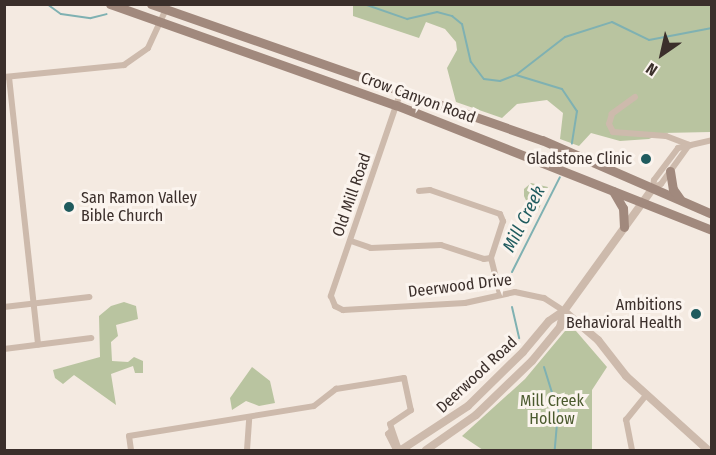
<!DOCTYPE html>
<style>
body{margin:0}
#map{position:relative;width:716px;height:455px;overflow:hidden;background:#f4eae1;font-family:"Fira Sans Condensed",sans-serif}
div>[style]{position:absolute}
.green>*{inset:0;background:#b9c4a0}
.stream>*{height:2px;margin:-1px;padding:0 1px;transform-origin:1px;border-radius:1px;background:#7fb1b2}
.minor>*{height:6px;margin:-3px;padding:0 3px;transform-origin:3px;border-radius:3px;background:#cdbaac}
.tertiary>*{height:8px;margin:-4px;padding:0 4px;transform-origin:4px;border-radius:4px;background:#cdbaac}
.secondary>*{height:9px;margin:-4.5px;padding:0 4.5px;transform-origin:4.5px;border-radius:4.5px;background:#a1897d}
.dots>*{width:16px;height:16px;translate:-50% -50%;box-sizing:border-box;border:3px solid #fbf4ee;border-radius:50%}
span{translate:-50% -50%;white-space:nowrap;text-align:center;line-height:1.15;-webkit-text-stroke:6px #fbf4ee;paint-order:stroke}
.street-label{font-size:16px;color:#3b2f2b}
.poi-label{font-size:16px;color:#3b2f2b}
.right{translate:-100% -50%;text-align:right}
.left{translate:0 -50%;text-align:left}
.park-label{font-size:16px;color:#4b5a2e}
.water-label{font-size:18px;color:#1f5b5e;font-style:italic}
.frame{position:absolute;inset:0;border:6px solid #3b2f2b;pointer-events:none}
.north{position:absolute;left:632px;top:24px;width:60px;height:60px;-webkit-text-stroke:4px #fbf4ee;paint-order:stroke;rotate:214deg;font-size:16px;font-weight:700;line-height:24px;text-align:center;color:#3b2f2b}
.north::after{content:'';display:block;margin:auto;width:21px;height:27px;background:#3b2f2b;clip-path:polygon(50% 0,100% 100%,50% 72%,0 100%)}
</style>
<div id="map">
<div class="green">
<i style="clip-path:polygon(353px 5px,711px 5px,711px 132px,662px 133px,649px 139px,620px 141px,591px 133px,579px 146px,560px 139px,563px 113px,547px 100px,517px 104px,502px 118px,456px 102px,447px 68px,457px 50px,456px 42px,445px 29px,426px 22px,419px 38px,353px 16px)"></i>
<i style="clip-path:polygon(531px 183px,548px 187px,538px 211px,530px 209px,524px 196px,524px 189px)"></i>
<i style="clip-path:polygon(124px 302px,136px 306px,138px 319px,116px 325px,118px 336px,111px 342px,112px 361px,128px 362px,134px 357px,143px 361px,143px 373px,135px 373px,133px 366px,111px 374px,116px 405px,74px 375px,63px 384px,55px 378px,53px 370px,100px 357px,99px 316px,111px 306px)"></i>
<i style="clip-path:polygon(565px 331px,576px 331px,607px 367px,592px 390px,592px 450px,483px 450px,462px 436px,525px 379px)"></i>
<i style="clip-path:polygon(252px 367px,270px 381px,275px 403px,259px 406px,246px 401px,232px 410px,230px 398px)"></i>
</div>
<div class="stream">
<i style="left:47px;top:4px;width:17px;rotate:36deg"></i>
<i style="left:61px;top:14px;width:30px;rotate:8deg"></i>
<i style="left:91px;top:18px;width:16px;rotate:-14deg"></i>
<i style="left:364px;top:4px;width:46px;rotate:19.2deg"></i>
<i style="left:407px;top:19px;width:31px;rotate:-13deg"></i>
<i style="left:437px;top:12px;width:16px;rotate:15deg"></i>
<i style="left:452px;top:16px;width:13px;rotate:39deg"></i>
<i style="left:462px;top:24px;width:39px;rotate:77deg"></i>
<i style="left:471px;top:62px;width:21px;rotate:53deg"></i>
<i style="left:484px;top:79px;width:16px;rotate:7deg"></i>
<i style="left:500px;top:81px;width:17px;rotate:-21deg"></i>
<i style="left:516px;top:75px;width:62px;rotate:-37.8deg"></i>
<i style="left:565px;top:37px;width:49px;rotate:-17.7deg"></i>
<i style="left:612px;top:22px;width:41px;rotate:25.9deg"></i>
<i style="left:649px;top:40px;width:64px;rotate:-10.8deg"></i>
<i style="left:516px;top:75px;width:48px;rotate:16.9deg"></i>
<i style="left:562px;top:89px;width:27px;rotate:56deg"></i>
<i style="left:577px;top:111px;width:33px;rotate:99deg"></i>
<i style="left:512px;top:272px;width:106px;rotate:-63.2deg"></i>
<i style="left:512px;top:307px;width:32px;rotate:77deg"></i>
<i style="left:544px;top:367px;width:47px;rotate:72.7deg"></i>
<i style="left:558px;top:412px;width:38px;rotate:95deg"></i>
</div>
<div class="minor">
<i style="left:4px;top:77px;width:121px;rotate:-5.7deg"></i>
<i style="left:124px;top:65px;width:29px;rotate:-35deg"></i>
<i style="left:148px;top:48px;width:43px;rotate:-65.2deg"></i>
<i style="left:9px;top:77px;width:269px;rotate:83.8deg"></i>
<i style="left:401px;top:91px;width:217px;rotate:108.9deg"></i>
<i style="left:331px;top:296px;width:11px;rotate:68deg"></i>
<i style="left:335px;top:306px;width:9px;rotate:27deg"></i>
<i style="left:343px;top:310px;width:122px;rotate:-3.3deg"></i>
<i style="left:465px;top:303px;width:51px;rotate:-12.4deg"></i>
<i style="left:515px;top:292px;width:30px;rotate:12deg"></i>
<i style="left:544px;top:298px;width:24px;rotate:33deg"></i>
<i style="left:635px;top:97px;width:29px;rotate:144deg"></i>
<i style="left:612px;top:114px;width:10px;rotate:107deg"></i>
<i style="left:609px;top:124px;width:9px;rotate:63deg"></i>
<i style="left:613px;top:132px;width:53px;rotate:4.3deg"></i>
<i style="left:666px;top:136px;width:26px;rotate:21deg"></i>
<i style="left:653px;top:188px;width:8px;rotate:-83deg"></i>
<i style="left:654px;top:180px;width:40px;rotate:-53deg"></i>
<i style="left:678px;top:148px;width:35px;rotate:-13deg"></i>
<i style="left:653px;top:188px;width:9px;rotate:-27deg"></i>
<i style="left:661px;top:184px;width:48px;rotate:-54.3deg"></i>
<i style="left:419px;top:191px;width:11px;rotate:-5deg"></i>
<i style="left:430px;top:190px;width:74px;rotate:18.9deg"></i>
<i style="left:500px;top:214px;width:8px;rotate:67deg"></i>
<i style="left:503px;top:221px;width:39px;rotate:108deg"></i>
<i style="left:491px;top:258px;width:36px;rotate:76deg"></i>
<i style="left:351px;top:241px;width:21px;rotate:19deg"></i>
<i style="left:371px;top:248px;width:70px;rotate:-2.5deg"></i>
<i style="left:441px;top:245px;width:45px;rotate:18deg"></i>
<i style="left:484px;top:259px;width:7px;rotate:-8deg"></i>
<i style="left:4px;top:307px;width:86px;rotate:-6.7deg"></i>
<i style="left:4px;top:349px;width:88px;rotate:-7.2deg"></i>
<i style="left:391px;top:431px;width:4px;rotate:135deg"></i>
<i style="left:388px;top:434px;width:18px;rotate:63deg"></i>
<i style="left:131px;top:450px;width:14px;rotate:-98deg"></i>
<i style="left:129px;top:436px;width:187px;rotate:-9.2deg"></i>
<i style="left:314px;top:406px;width:28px;rotate:-38deg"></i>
<i style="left:336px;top:389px;width:69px;rotate:-9.2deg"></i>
<i style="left:404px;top:378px;width:33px;rotate:78deg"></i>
<i style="left:411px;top:410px;width:25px;rotate:146deg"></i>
<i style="left:390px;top:424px;width:24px;rotate:71deg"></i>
<i style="left:398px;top:447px;width:4px;rotate:124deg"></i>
<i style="left:247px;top:450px;width:32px;rotate:-86deg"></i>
<i style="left:632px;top:450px;width:31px;rotate:-101deg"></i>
<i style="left:626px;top:420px;width:32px;rotate:-51deg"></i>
</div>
<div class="tertiary">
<i style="left:564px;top:311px;width:45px;rotate:40.5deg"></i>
<i style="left:598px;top:340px;width:46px;rotate:52.1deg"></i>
<i style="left:626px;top:376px;width:110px;rotate:42.1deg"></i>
<i style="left:401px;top:450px;width:80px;rotate:-33.3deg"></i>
<i style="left:468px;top:406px;width:77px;rotate:-44.5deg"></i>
<i style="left:523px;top:352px;width:40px;rotate:-50deg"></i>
<i style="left:549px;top:321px;width:18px;rotate:-34deg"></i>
<i style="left:426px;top:450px;width:61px;rotate:-35deg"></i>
<i style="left:476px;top:415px;width:78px;rotate:-44deg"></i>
<i style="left:532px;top:361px;width:44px;rotate:-50.5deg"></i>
<i style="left:560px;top:327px;width:16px;rotate:-76deg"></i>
<i style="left:564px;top:311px;width:152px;rotate:-54.1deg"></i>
</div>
<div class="secondary">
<i style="left:110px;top:4px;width:303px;rotate:19.5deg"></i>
<i style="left:396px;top:105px;width:340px;rotate:21.6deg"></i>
<i style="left:151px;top:4px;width:414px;rotate:19.2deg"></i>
<i style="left:542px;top:140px;width:185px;rotate:23.5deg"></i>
<i style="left:670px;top:171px;width:18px;rotate:81deg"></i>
<i style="left:673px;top:189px;width:12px;rotate:55deg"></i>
<i style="left:613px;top:191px;width:20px;rotate:60deg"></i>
<i style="left:623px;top:208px;width:19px;rotate:87deg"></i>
</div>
<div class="dots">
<i style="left:646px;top:159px;background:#1f5b5e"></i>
<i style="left:69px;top:207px;background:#1f5b5e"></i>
<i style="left:696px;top:314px;background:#1f5b5e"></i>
</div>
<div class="street-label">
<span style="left:418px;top:98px;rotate:20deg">Crow Canyon Road</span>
<span style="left:352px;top:195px;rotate:-71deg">Old Mill Road</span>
<span style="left:460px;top:286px;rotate:-7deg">Deerwood Drive</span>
<span style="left:477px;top:375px;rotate:-43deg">Deerwood Road</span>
</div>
<div class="poi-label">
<span class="right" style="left:632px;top:159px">Gladstone Clinic</span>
<span class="left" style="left:81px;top:207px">San Ramon Valley<br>Bible Church</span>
<span class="right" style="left:682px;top:314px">Ambitions<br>Behavioral Health</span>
</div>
<div class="park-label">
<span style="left:552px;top:410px">Mill Creek<br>Hollow</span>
</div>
<div class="water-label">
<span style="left:524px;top:219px;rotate:-63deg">Mill Creek</span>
</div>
<div class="frame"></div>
<div class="north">N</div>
</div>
